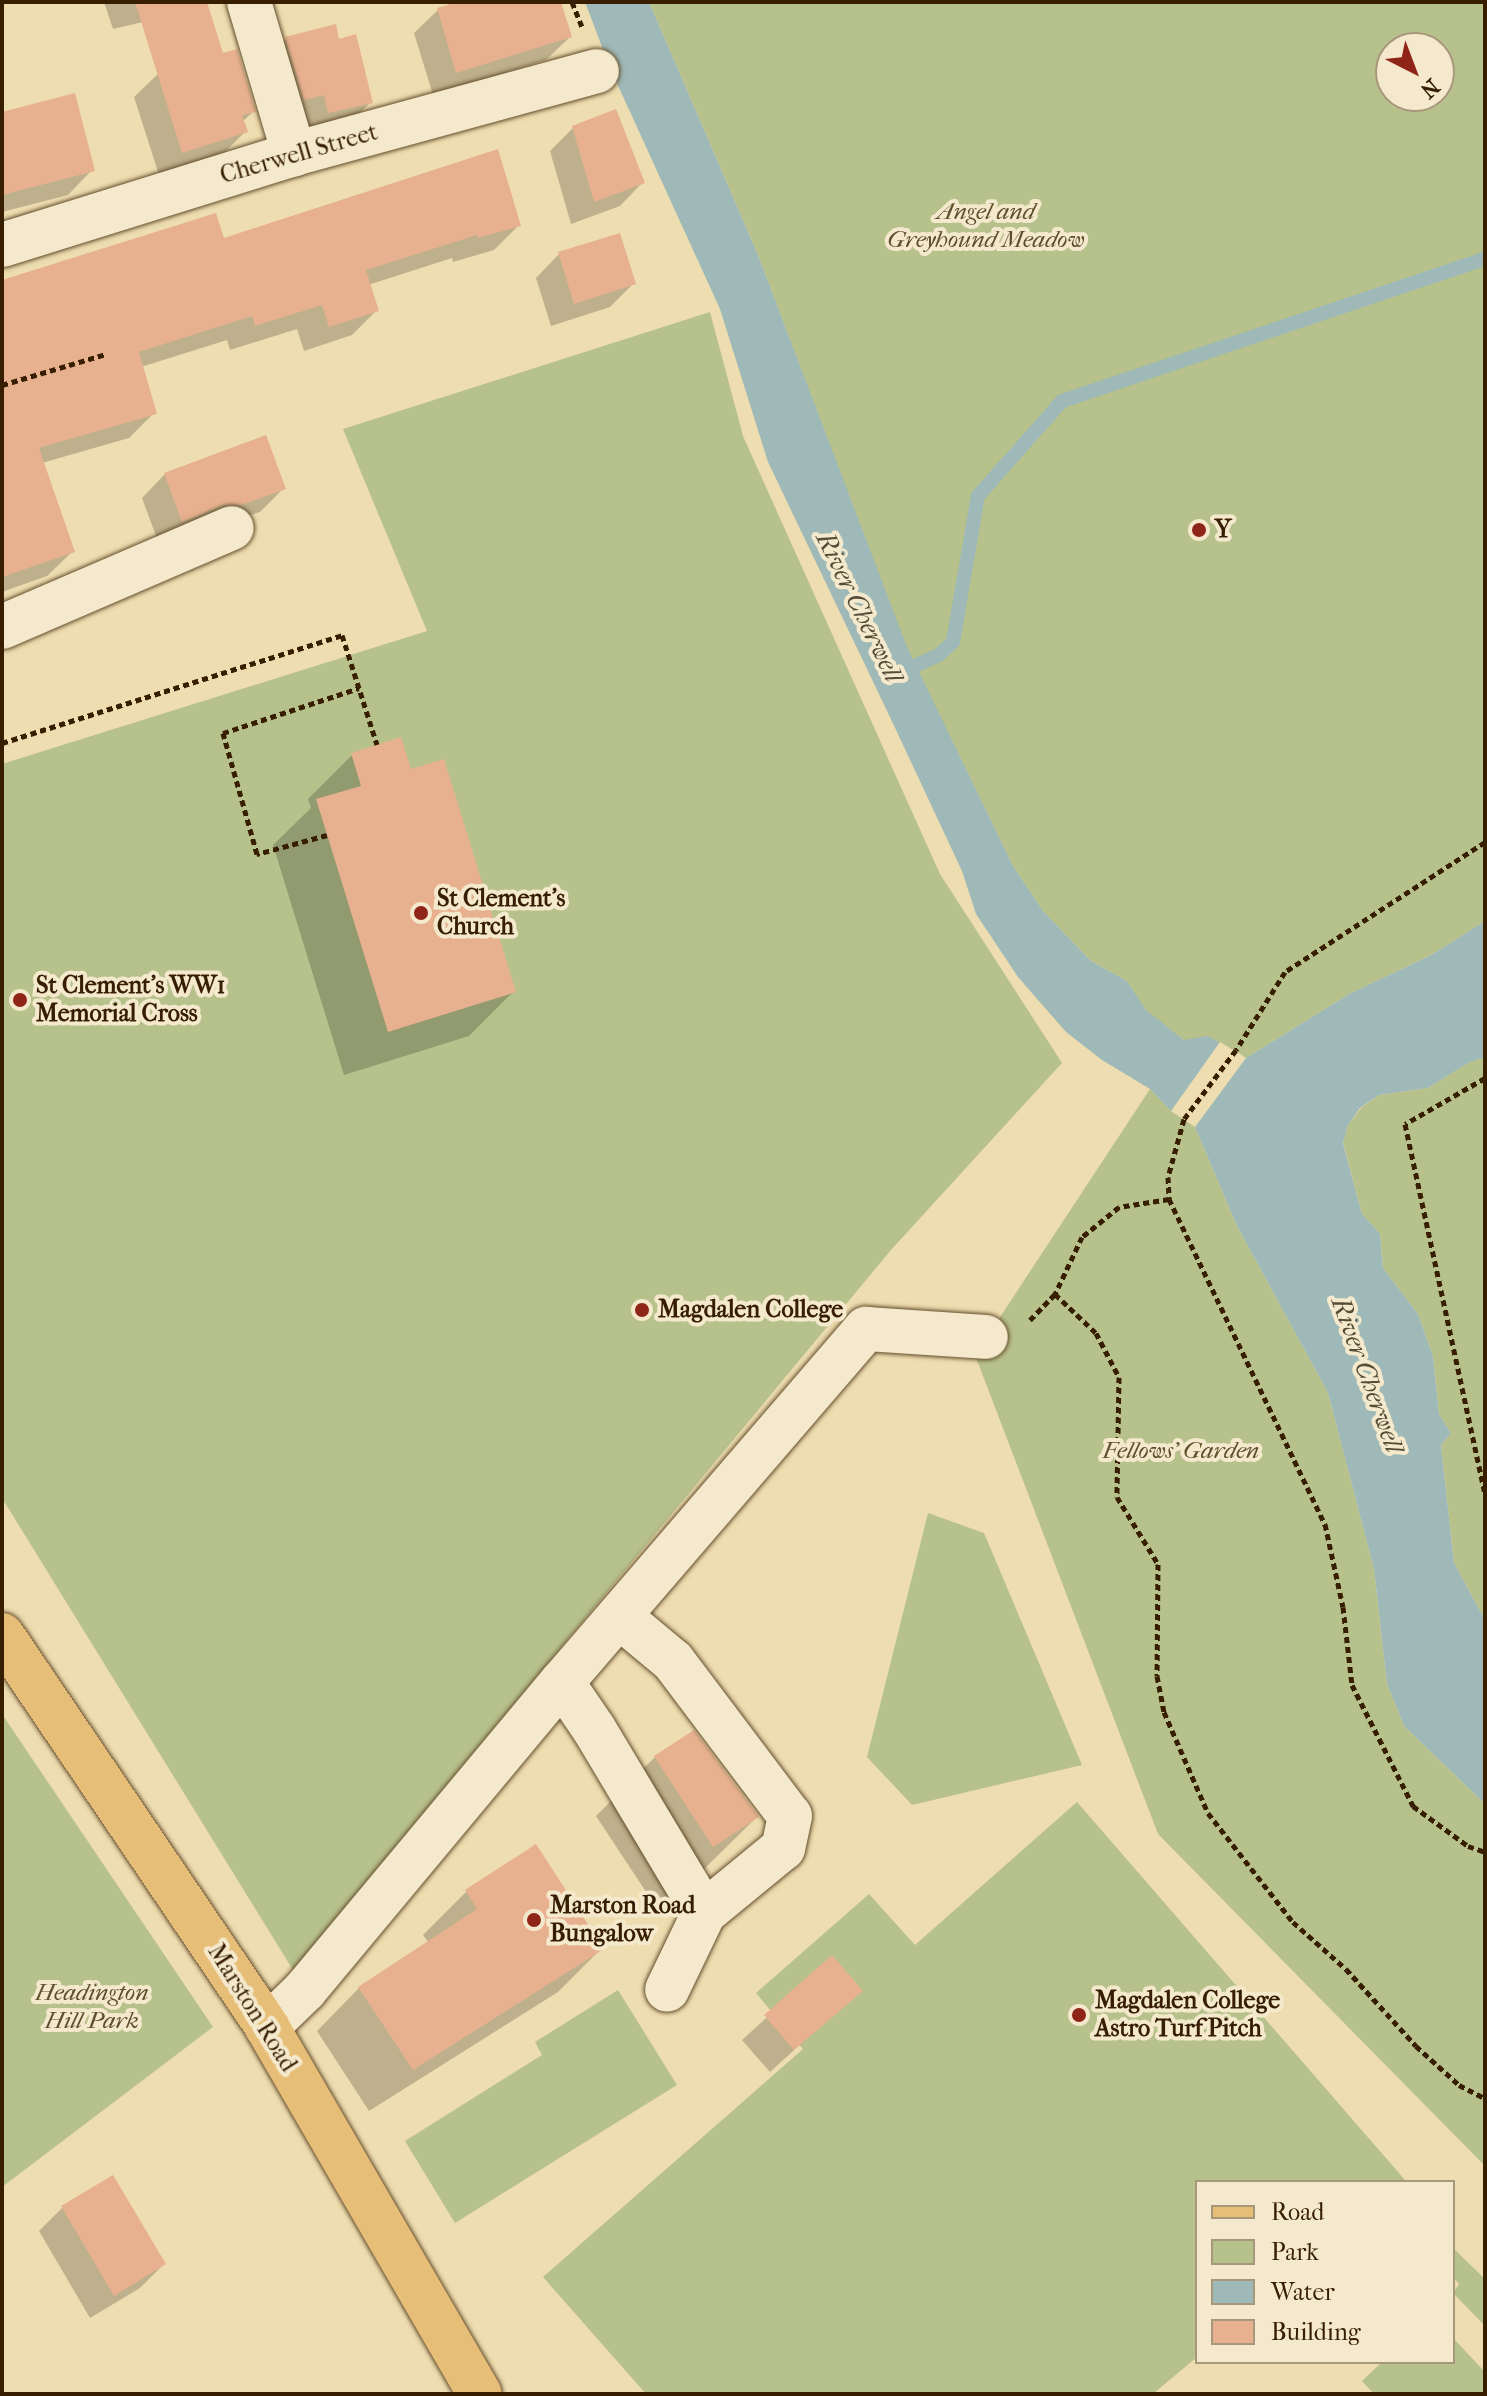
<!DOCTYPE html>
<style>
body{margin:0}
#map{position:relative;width:1487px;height:2396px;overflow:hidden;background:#eeddb0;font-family:"IM FELL French Canon",serif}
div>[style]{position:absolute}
.green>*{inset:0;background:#b7c18c}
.water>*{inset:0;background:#9eb9b7}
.pier>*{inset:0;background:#eeddb0}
.shadow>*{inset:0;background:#0003}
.stream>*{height:14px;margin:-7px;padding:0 7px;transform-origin:7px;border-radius:7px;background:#9eb9b7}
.building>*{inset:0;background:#e7b18f}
.path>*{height:5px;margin-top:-2.5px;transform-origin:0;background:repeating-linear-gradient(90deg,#371e01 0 6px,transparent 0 10px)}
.roads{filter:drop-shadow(0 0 2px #654e2d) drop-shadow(0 0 2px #654e2d)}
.minor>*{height:44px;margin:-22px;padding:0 22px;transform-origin:22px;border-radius:22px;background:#f4e9cc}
.major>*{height:44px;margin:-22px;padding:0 22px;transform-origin:22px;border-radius:22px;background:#e7be78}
.dots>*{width:22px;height:22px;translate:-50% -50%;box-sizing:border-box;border:4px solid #f4e9cc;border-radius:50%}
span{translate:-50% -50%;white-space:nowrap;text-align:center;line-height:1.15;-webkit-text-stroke:8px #f4e9cc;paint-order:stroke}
.street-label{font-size:24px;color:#371e01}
.park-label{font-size:24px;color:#5d4f2b;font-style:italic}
.poi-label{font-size:24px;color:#371e01;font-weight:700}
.left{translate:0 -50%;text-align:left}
.water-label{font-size:26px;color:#564c38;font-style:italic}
.frame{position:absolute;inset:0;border:4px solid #371e01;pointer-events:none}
.legend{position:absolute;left:1195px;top:2180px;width:260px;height:184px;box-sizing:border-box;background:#f4e9cc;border:2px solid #a8987b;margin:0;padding:10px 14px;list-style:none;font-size:24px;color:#371e01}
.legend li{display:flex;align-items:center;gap:16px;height:40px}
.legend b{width:40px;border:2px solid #a8987b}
.north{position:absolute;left:1375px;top:32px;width:80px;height:80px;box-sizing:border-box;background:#f4e9cc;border:2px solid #a8987b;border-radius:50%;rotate:138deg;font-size:22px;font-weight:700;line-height:32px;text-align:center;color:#371e01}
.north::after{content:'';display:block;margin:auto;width:28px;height:36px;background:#8f2418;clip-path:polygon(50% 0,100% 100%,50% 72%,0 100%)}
</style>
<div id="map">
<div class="green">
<i style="clip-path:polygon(evenodd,649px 2px,1485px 2px,1485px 921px,1431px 955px,1349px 994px,1246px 1058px,1235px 1050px,1184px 1040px,1146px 1011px,1127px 981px,1091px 961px,1043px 911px,1013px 866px,906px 647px,758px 255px,649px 2px,1391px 48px,1439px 48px,1439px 96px,1391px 96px,1391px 48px)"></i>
<i style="clip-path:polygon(710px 312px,743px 436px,940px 874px,1062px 1063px,891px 1250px,293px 1970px,2px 1498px,2px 764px,427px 631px,343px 429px)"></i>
<i style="clip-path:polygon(1485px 1057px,1485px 1620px,1454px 1563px,1441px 1445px,1451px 1433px,1439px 1414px,1433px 1356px,1418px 1314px,1383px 1268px,1380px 1234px,1362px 1214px,1343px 1142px,1348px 1125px,1361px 1108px,1379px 1095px,1428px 1088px,1468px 1063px)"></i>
<i style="clip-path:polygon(1150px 1089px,1171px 1111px,1195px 1127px,1237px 1226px,1328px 1393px,1374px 1569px,1387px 1684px,1404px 1726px,1485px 1804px,1485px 2166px,1158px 1834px,975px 1355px)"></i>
<i style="clip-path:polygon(928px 1513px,984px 1533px,1082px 1765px,912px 1805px,867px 1757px)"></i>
<i style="clip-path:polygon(2px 1714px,213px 2027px,2px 2187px)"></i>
<i style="clip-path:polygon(1077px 1802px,1405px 2180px,1197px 2182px,1197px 2357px,1153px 2394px,646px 2394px,543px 2277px,803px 2049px,756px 1993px,869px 1894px,915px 1945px)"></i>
<i style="clip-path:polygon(618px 1990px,677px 2085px,455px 2223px,405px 2141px,542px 2055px,535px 2042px)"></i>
<i style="clip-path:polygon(1453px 2248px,1485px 2279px,1485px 2326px,1453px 2293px,1459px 2284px,1453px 2277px)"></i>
<i style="clip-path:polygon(1453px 2338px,1485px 2372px,1485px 2394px,1374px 2394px,1362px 2381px,1382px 2362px,1453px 2362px)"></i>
</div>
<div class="water">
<i style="clip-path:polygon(585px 2px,649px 2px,758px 255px,907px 647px,1013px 866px,1043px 911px,1091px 961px,1127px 981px,1146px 1010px,1184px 1040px,1208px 1036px,1246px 1058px,1349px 994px,1431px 955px,1485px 921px,1485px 1057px,1468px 1063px,1428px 1088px,1379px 1095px,1360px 1108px,1348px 1125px,1343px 1143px,1362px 1214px,1380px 1234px,1383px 1268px,1418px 1314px,1433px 1356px,1439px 1414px,1451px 1433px,1441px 1445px,1454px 1563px,1485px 1620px,1485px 1804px,1404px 1726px,1387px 1684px,1374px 1569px,1328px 1393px,1237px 1226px,1195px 1127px,1171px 1111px,1150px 1089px,1102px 1060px,1066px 1032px,1018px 977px,976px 914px,962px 871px,889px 715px,768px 462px,720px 309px,610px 68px)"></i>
</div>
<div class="pier">
<i style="clip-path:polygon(1220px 1042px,1246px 1058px,1195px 1127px,1171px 1111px)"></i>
</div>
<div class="shadow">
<i style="clip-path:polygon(104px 2px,189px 2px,177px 14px,113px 29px)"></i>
<i style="clip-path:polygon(464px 2px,559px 2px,570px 37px,546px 60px,433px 95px,414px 33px,438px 10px)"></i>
<i style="clip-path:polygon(286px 39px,338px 41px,371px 102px,347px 126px,305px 136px,263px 62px)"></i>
<i style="clip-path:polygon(158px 74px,253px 112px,242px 122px,245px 132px,222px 155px,159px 175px,134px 97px)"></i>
<i style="clip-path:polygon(2px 114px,92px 170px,68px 195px,2px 212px)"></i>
<i style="clip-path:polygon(573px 128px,643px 182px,620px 206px,571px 224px,550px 151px)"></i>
<i style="clip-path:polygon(519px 225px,494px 250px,453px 262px,452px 258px,368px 285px,376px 311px,352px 335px,304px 351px,297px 329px,230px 350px,227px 340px,141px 367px,154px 413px,129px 438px,42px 463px,72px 552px,47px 576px,2px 592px,2px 281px,223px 241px)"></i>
<i style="clip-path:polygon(559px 254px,633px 284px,610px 307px,551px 326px,536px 278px)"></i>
<i style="clip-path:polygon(165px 474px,284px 488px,260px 512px,159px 544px,142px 498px)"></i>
<i style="clip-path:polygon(352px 755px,410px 771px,513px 992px,469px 1036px,344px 1075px,273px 845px,311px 808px,308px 799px)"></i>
<i style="clip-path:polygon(655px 1757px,757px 1817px,698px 1875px,654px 1904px,596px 1816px)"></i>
<i style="clip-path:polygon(466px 1892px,601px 1949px,558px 1992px,369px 2111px,317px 2031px,359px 1988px,429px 1943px,423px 1935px)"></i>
<i style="clip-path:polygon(832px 1958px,860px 1990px,770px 2072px,742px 2040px)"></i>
<i style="clip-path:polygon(112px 2178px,164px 2264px,140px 2288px,90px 2318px,39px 2231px,62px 2208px)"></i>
</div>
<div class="stream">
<i style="left:899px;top:673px;width:44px;rotate:-24.2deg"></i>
<i style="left:939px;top:655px;width:19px;rotate:-43deg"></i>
<i style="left:953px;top:642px;width:148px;rotate:-80.3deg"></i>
<i style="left:978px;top:496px;width:127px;rotate:-48.5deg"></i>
<i style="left:1062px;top:401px;width:446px;rotate:-18.6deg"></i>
</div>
<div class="building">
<i style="clip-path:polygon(135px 2px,207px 2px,223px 53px,237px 49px,256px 112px,242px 115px,248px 132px,182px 153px)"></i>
<i style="clip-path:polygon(457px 2px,561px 2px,572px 37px,456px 73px,437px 8px)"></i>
<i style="clip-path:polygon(336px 24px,339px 39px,356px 34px,373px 103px,328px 113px,324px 95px,304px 100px,285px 37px)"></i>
<i style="clip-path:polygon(75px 93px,95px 171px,2px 195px,2px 112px)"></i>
<i style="clip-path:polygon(616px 109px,645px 183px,594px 202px,572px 126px)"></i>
<i style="clip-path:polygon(498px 149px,521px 226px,478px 238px,477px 235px,366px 270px,379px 311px,329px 327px,322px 305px,255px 326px,252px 316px,139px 352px,157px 414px,39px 448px,75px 552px,2px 577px,2px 280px,216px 213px,224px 238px)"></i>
<i style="clip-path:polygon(620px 233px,636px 284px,574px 304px,558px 252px)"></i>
<i style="clip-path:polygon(266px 435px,286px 489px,241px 505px,222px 505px,182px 522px,164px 473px)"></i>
<i style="clip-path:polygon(401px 737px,411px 769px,444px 759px,516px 992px,388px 1032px,316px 799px,361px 786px,351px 753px)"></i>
<i style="clip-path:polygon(694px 1730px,759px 1817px,713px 1847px,654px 1756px)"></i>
<i style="clip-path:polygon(536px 1844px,604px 1949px,413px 2070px,358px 1987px,477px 1909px,465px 1890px)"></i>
<i style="clip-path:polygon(832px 1955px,863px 1991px,794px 2050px,764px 2015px)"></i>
<i style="clip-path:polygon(113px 2175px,166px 2264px,114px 2296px,61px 2206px)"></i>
</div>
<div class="path">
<i style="left:572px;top:2px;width:27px;rotate:68deg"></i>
<i style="left:2px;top:385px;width:109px;rotate:-16.6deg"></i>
<i style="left:2px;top:743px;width:357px;rotate:-17.6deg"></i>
<i style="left:342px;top:635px;width:115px;rotate:72.3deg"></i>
<i style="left:327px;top:835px;width:73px;rotate:164.8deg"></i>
<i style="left:257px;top:854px;width:126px;rotate:-105.7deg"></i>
<i style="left:223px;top:733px;width:143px;rotate:-18.3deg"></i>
<i style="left:1485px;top:842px;width:239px;rotate:147deg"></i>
<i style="left:1285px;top:972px;width:92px;rotate:122.1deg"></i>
<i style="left:1236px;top:1050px;width:86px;rotate:127deg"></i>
<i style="left:1184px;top:1119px;width:60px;rotate:105.4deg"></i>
<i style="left:1168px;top:1177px;width:22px;rotate:87deg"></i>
<i style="left:1169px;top:1199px;width:361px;rotate:64.4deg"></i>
<i style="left:1325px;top:1524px;width:85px;rotate:77.8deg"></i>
<i style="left:1343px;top:1607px;width:79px;rotate:83.4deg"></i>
<i style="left:1352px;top:1685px;width:136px;rotate:63.2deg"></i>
<i style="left:1413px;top:1806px;width:68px;rotate:36deg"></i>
<i style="left:1468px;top:1846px;width:18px;rotate:19deg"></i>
<i style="left:1485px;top:1078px;width:92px;rotate:150.1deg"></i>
<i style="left:1405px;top:1124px;width:380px;rotate:77.8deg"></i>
<i style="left:1169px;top:1199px;width:51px;rotate:170.9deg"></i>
<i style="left:1119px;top:1207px;width:48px;rotate:141deg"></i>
<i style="left:1082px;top:1237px;width:63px;rotate:115.3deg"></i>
<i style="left:1055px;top:1294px;width:57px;rotate:43.6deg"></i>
<i style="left:1096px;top:1333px;width:50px;rotate:62.4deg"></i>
<i style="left:1119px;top:1377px;width:120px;rotate:91deg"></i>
<i style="left:1117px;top:1497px;width:79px;rotate:58.5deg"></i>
<i style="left:1158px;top:1564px;width:112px;rotate:90.5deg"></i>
<i style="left:1157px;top:1676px;width:37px;rotate:79deg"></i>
<i style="left:1164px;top:1712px;width:110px;rotate:66.5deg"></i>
<i style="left:1208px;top:1813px;width:138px;rotate:52.1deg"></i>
<i style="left:1293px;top:1922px;width:71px;rotate:41.6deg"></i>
<i style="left:1346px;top:1969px;width:104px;rotate:47.7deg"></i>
<i style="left:1416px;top:2046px;width:58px;rotate:42.2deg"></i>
<i style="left:1459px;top:2085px;width:29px;rotate:27deg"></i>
<i style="left:1030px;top:1320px;width:36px;rotate:-46deg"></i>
</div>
<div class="roads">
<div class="minor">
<i style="left:249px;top:2px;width:159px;rotate:73.5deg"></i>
<i style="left:2px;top:245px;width:306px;rotate:-17.3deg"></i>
<i style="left:294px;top:154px;width:314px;rotate:-15.3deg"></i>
<i style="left:2px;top:627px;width:250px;rotate:-23.3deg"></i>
<i style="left:619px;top:1616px;width:70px;rotate:39.8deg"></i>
<i style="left:673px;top:1661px;width:194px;rotate:53deg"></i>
<i style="left:790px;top:1816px;width:33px;rotate:102deg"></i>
<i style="left:783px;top:1848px;width:102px;rotate:140.6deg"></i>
<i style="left:562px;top:1682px;width:57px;rotate:55.8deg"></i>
<i style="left:594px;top:1729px;width:214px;rotate:59.1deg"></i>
<i style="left:704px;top:1913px;width:85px;rotate:115.7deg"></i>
<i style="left:267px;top:2027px;width:53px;rotate:-44.2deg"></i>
<i style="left:305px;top:1990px;width:401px;rotate:-50.2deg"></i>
<i style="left:562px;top:1682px;width:466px;rotate:-49.3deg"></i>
<i style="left:866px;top:1329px;width:120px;rotate:3.8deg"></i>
</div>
<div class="major">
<i style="left:2px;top:1635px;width:473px;rotate:55.9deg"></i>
<i style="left:267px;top:2027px;width:424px;rotate:59.9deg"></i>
</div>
</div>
<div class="dots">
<i style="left:1199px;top:530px;background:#8f2418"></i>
<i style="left:421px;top:913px;background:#8f2418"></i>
<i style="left:20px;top:1000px;background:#8f2418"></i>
<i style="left:642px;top:1310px;background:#8f2418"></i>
<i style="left:534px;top:1920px;background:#8f2418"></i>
<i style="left:1079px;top:2015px;background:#8f2418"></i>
</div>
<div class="street-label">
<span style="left:299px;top:154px;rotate:-16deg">Cherwell Street</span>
<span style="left:252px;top:2008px;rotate:58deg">Marston Road</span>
</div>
<div class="park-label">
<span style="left:986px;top:226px">Angel and<br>Greyhound Meadow</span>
<span style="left:1181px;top:1451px">Fellows' Garden</span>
<span style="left:92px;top:2007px">Headington<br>Hill Park</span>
</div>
<div class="poi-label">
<span class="left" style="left:1215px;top:530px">Y</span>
<span class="left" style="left:437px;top:913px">St Clement's<br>Church</span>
<span class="left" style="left:36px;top:1000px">St Clement's WW1<br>Memorial Cross</span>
<span class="left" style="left:658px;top:1310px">Magdalen College</span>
<span class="left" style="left:550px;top:1920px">Marston Road<br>Bungalow</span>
<span class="left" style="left:1095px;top:2015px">Magdalen College<br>Astro Turf Pitch</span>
</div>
<div class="water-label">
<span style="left:859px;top:607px;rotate:64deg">River Cherwell</span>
<span style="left:1367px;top:1375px;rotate:70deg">River Cherwell</span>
</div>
<div class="frame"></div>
<ul class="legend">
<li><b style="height:10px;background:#e7be78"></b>Road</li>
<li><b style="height:22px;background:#b7c18c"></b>Park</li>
<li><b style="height:22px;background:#9eb9b7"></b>Water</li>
<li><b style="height:22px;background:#e7b18f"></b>Building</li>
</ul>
<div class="north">N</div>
</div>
